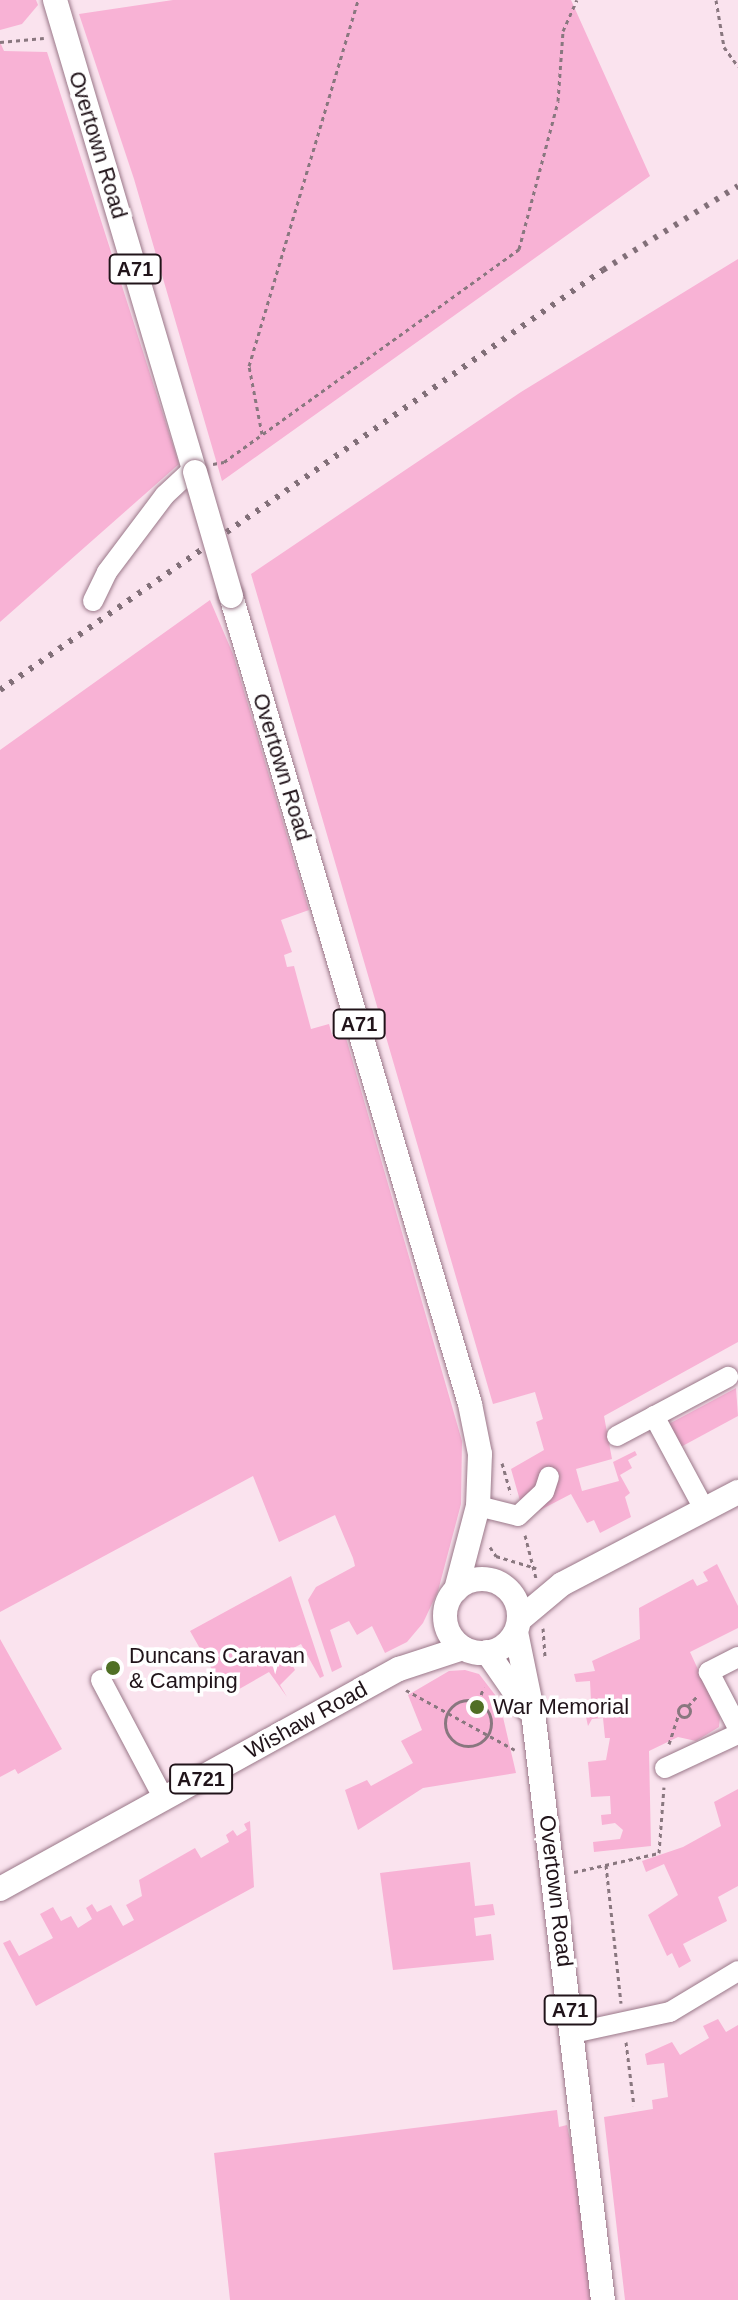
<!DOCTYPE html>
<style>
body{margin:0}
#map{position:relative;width:738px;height:2300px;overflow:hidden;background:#fae3ee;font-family:Arial,sans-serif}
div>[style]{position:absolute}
.green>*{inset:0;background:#f8b2d5}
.path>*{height:3px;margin-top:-1.5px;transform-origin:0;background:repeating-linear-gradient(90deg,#89777f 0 4px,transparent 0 8px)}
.path>.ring{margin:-1.5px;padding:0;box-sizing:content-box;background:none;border:3px solid #89777f;border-radius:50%}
.roads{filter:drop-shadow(0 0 2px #9a7889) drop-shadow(0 0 2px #9a7889)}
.minor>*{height:20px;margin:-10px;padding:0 10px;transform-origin:10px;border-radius:10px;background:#fff}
.major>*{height:24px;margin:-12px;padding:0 12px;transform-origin:12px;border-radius:12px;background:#fff}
.major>.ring{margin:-12px;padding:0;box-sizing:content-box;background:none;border:24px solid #fff;border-radius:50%}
.rail>*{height:6px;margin-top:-3px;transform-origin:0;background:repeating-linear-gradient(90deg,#816f78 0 4px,transparent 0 12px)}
.bridges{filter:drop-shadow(0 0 2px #9a7889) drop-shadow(0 0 2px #9a7889)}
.major-bridge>*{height:24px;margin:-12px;padding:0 12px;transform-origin:12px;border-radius:12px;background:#fff}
.dots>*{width:22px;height:22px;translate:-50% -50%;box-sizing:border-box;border:4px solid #fff;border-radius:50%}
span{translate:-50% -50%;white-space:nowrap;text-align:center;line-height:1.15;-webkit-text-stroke:7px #fff;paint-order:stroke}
.shield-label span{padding:2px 6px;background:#fff;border:2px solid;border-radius:6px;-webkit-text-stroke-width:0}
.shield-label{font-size:20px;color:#21141a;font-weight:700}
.street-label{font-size:22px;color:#21141a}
.poi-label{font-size:22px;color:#21141a}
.left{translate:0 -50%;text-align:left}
</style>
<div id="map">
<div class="green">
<i style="clip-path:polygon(0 0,36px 0,38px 5px,22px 24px,0 30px)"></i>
<i style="clip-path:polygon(173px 0,571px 0,650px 176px,222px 481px,134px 179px,79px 14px)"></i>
<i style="clip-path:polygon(0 42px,4px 51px,47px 52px,179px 464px,0 622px)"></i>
<i style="clip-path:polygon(738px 259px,738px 1342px,604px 1416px,612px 1459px,576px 1469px,582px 1491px,619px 1481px,613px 1462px,635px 1451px,637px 1455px,628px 1460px,632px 1468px,620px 1475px,630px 1493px,625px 1497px,631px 1517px,600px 1533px,594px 1520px,587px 1523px,571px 1494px,525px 1518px,511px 1469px,544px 1450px,536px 1422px,543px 1419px,535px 1392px,493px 1404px,251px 574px,521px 392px)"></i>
<i style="clip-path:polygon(210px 600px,233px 654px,309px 910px,281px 920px,292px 952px,284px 955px,287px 967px,294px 966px,311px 1029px,329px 1024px,332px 1035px,344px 1031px,462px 1441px,461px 1504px,438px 1591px,423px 1623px,407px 1642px,385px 1653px,372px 1626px,357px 1635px,349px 1621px,330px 1630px,342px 1667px,332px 1672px,308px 1600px,316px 1587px,355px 1566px,353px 1558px,335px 1515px,279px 1542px,253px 1476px,0 1612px,0 750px)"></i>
<i style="clip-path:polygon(736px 1388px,738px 1416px,677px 1449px,665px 1426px)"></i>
<i style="clip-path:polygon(717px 1564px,738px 1606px,738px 1628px,690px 1652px,720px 1717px,719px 1727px,696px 1741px,678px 1737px,649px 1751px,651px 1846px,594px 1852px,593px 1842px,620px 1839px,623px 1830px,615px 1823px,602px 1825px,601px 1815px,611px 1814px,610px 1796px,591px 1797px,588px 1762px,606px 1760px,610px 1738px,605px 1738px,603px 1718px,592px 1719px,588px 1726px,583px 1703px,591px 1701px,590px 1681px,576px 1682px,574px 1674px,595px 1671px,592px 1661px,640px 1639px,639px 1608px,693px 1579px,697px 1586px,708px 1581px,703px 1572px)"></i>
<i style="clip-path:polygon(291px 1576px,324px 1676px,320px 1678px,301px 1644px,286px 1652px,295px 1670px,280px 1685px,287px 1697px,269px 1672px,227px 1696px,190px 1631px)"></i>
<i style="clip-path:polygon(0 1639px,62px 1749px,18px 1774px,15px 1769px,0 1777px)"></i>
<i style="clip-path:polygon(465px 1670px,479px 1674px,499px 1700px,516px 1773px,423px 1788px,358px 1830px,345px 1790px,367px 1780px,371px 1786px,413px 1763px,401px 1741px,422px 1730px,408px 1695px,449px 1671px)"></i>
<i style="clip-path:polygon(738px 1789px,738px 1886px,718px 1897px,727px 1921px,683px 1944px,691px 1961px,679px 1968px,672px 1953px,667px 1956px,648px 1915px,678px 1895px,664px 1864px,646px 1872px,642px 1861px,683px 1847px,721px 1826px,714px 1802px)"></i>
<i style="clip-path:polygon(250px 1821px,254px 1887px,36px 2006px,3px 1943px,10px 1940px,19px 1956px,53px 1938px,40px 1914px,53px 1907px,61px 1921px,71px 1916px,78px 1928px,92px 1919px,86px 1908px,92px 1904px,97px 1912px,111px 1905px,123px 1926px,134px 1920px,126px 1905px,142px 1896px,139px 1880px,195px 1848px,201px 1858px,229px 1842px,226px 1835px,233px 1830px,237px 1836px,247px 1830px,244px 1824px)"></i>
<i style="clip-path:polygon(470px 1862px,475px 1906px,493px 1904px,495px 1915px,474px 1918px,476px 1936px,491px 1934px,494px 1960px,393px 1970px,380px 1873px)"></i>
<i style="clip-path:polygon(718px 2019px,726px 2032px,738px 2025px,738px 2300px,625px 2300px,604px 2117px,653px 2109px,652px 2100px,668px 2097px,664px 2063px,647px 2065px,645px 2054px,672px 2042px,680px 2055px,709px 2038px,703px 2026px)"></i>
<i style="clip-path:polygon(557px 2110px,559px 2127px,567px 2125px,572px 2148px,592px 2300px,230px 2300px,214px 2153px)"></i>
</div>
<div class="path">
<i style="left:716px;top:0;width:48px;rotate:80.3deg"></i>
<i style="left:724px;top:47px;width:24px;rotate:54deg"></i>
<i style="left:0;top:42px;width:44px;rotate:-5.2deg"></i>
<i style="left:262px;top:434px;width:69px;rotate:-100.8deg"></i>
<i style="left:249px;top:366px;width:382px;rotate:-73.4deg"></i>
<i style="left:213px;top:464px;width:11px;rotate:-10deg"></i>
<i style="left:224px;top:462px;width:364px;rotate:-35.8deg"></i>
<i style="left:519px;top:249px;width:153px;rotate:-75.2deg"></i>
<i style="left:558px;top:101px;width:70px;rotate:-85.9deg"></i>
<i style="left:563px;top:31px;width:34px;rotate:-66deg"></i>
<i style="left:502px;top:1463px;width:32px;rotate:74deg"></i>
<i style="left:525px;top:1535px;width:44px;rotate:75.7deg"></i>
<i style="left:490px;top:1547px;width:11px;rotate:56deg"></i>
<i style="left:496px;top:1556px;width:42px;rotate:16.7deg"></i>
<i style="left:543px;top:1628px;width:29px;rotate:86deg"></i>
<i style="left:406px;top:1690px;width:124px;rotate:28.8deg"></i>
<i class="ring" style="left:445px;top:1700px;width:43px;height:43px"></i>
<i style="left:478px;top:1702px;width:16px;rotate:-68deg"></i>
<i class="ring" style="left:678px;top:1705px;width:9px;height:9px"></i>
<i style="left:688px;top:1706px;width:16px;rotate:-47deg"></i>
<i style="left:669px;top:1744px;width:32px;rotate:-72deg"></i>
<i style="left:606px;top:1865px;width:139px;rotate:83.8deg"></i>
<i style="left:574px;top:1872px;width:87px;rotate:-12.6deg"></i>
<i style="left:659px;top:1853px;width:66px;rotate:-85.7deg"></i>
<i style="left:626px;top:2042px;width:64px;rotate:82.9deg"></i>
</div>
<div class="roads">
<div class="minor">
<i style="left:93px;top:601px;width:32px;rotate:-64deg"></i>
<i style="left:107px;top:572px;width:96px;rotate:-53deg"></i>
<i style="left:165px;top:495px;width:40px;rotate:-43deg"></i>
<i style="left:654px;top:1416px;width:106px;rotate:61.7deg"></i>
<i style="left:617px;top:1436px;width:126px;rotate:-28deg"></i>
<i style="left:478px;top:1506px;width:41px;rotate:14deg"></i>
<i style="left:518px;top:1516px;width:35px;rotate:-43deg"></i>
<i style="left:544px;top:1492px;width:16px;rotate:-72deg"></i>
<i style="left:738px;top:1657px;width:33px;rotate:153deg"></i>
<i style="left:709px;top:1672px;width:63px;rotate:62.6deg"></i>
<i style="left:101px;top:1680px;width:135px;rotate:62.1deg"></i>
<i style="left:665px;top:1768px;width:81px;rotate:-25deg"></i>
<i style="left:573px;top:2033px;width:99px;rotate:-12.2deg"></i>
<i style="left:670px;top:2012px;width:79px;rotate:-31.1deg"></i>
</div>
<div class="major">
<i style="left:55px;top:0;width:492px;rotate:73.5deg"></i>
<i style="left:231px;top:596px;width:843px;rotate:73.52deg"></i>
<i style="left:470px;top:1404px;width:51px;rotate:78.7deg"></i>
<i style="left:480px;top:1454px;width:52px;rotate:92.2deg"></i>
<i style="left:478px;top:1506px;width:87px;rotate:104.7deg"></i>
<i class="ring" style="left:445px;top:1579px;width:50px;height:50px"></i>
<i style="left:519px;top:1620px;width:56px;rotate:-39.9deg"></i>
<i style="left:562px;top:1584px;width:199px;rotate:-27.6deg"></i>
<i style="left:516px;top:1632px;width:90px;rotate:78.4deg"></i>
<i style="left:534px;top:1720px;width:584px;rotate:83.22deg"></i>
<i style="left:487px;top:1652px;width:68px;rotate:55.1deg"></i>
<i style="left:0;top:1889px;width:456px;rotate:-28.9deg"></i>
<i style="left:399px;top:1669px;width:67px;rotate:-18.2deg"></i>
</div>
</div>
<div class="rail">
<i style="left:0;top:690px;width:735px;rotate:-34.86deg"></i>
<i style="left:603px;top:270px;width:159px;rotate:-31.9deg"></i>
</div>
<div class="bridges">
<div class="major-bridge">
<i style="left:195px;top:472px;width:129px;rotate:73.8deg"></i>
</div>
</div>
<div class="dots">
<i style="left:113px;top:1668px;background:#506f25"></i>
<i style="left:477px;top:1707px;background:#506f25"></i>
</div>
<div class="shield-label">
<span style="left:135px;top:269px">A71</span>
<span style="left:359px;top:1024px">A71</span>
<span style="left:201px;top:1779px">A721</span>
<span style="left:570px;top:2010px">A71</span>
</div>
<div class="street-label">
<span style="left:98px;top:145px;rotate:73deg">Overtown Road</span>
<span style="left:282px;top:767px;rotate:73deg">Overtown Road</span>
<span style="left:306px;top:1720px;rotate:-29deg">Wishaw Road</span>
<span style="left:556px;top:1891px;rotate:83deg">Overtown Road</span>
</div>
<div class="poi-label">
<span class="left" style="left:129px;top:1668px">Duncans Caravan<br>&amp; Camping</span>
<span class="left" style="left:493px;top:1707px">War Memorial</span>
</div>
</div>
